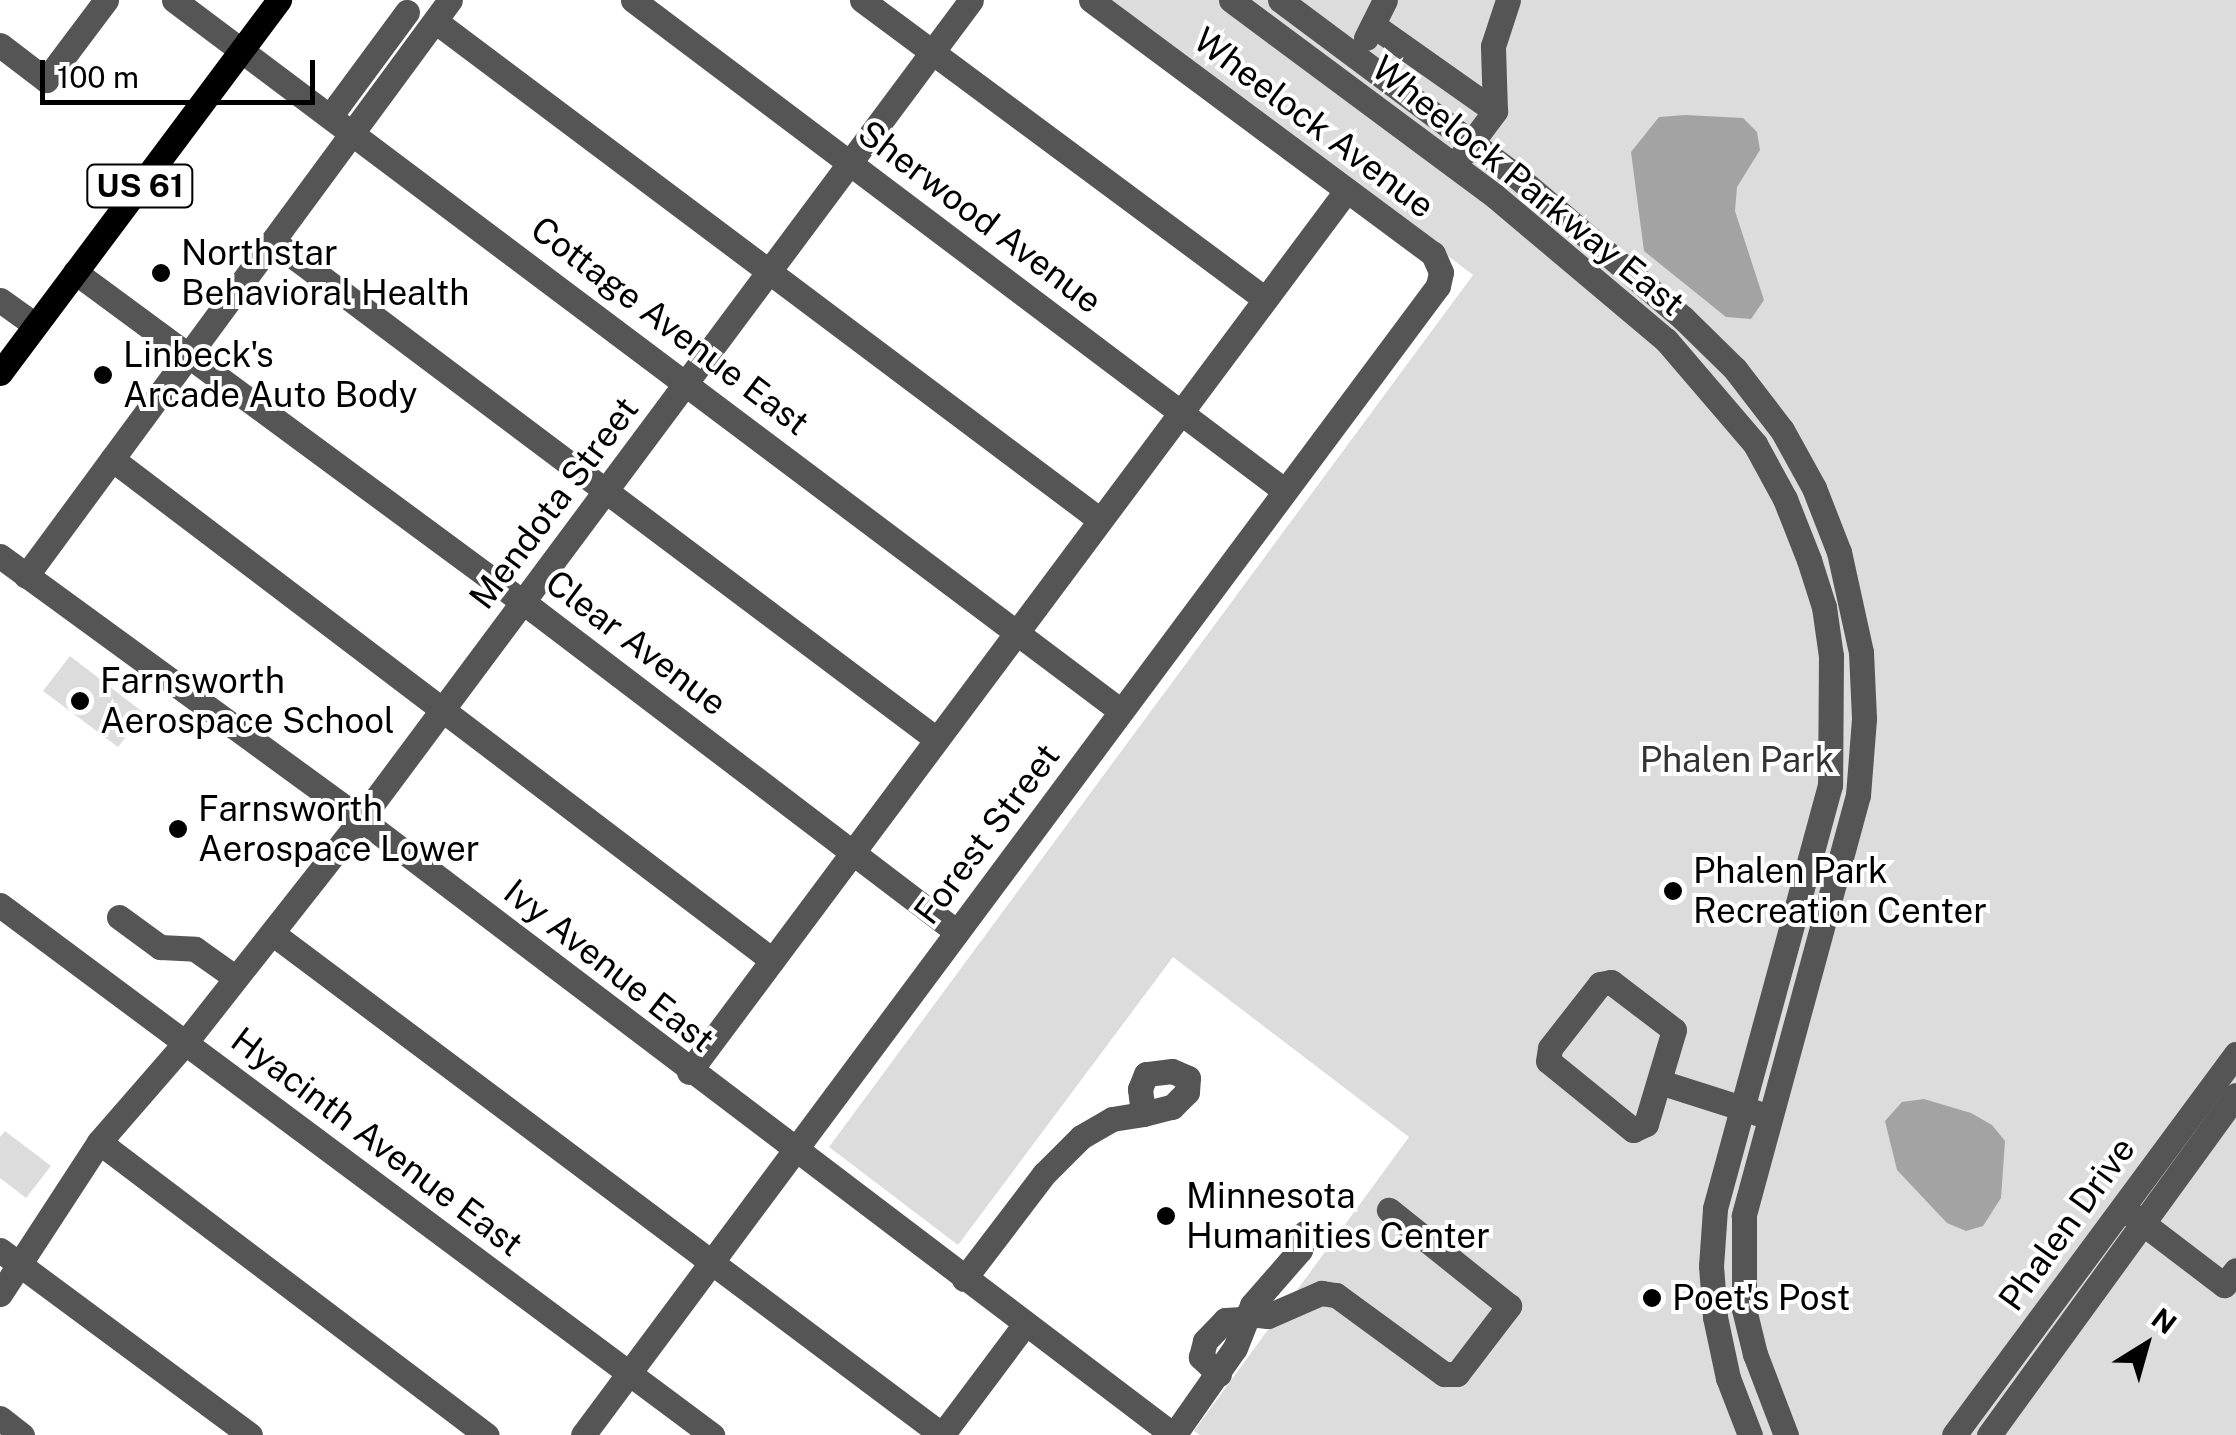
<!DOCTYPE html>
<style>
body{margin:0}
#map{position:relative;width:2236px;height:1435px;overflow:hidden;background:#fff;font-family:"Public Sans",sans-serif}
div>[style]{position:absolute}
.green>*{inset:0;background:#dcdcdc}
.water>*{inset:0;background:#a3a3a3}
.minor>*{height:25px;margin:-12.5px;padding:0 12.5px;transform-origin:12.5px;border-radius:12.5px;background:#555}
.major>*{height:25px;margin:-12.5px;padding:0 12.5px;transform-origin:12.5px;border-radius:12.5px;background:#000}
.dots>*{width:28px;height:28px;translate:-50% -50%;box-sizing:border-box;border:5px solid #fff;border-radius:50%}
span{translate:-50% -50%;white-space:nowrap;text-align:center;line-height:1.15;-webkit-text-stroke:8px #fff;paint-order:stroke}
.shield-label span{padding:2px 8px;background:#fff;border:2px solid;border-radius:8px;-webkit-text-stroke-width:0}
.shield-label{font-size:32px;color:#000;font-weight:700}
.street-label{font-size:35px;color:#000}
.poi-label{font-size:35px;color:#000}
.left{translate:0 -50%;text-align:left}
.park-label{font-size:35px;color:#333}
.north{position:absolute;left:2096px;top:1295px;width:100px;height:100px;-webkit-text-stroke:8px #fff;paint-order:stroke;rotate:37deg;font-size:28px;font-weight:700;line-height:40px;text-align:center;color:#000}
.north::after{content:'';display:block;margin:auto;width:35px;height:45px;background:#000;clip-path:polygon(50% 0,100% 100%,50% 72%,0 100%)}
.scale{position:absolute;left:40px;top:60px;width:275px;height:45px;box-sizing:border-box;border:5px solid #000;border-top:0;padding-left:12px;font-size:30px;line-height:35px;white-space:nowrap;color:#000;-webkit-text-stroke:8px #fff;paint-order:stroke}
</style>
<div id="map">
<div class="green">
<i style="clip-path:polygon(1111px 0,2236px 0,2236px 1435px,1200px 1435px,1194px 1431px,1409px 1137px,1173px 957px,958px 1245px,829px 1147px,1473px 275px)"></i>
<i style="clip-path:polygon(70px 656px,144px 713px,118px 747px,43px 691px)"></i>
<i style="clip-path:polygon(5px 1131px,51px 1166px,26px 1198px,0 1178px,0 1137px)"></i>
</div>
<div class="water">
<i style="clip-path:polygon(1685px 115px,1743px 118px,1757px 132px,1760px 150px,1737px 187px,1735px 211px,1764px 300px,1751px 319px,1726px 317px,1644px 251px,1631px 152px,1659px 117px)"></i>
<i style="clip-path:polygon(1924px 1099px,1971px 1113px,1992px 1125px,2005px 1141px,2001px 1198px,1983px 1226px,1966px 1231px,1947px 1223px,1897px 1170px,1885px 1121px,1902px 1102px)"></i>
</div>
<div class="minor">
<i style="left:174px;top:0;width:1184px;rotate:36.9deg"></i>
<i style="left:633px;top:0;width:816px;rotate:36.98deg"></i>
<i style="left:862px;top:0;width:502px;rotate:36.57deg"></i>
<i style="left:1231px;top:0;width:330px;rotate:36.6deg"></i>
<i style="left:1496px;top:197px;width:222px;rotate:40.1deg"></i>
<i style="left:1666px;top:340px;width:137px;rotate:49.4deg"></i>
<i style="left:1755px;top:444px;width:63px;rotate:61.4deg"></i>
<i style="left:1785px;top:499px;width:66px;rotate:68.5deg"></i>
<i style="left:1809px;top:560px;width:49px;rotate:72.3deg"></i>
<i style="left:1824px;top:607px;width:49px;rotate:81.9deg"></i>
<i style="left:1831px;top:656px;width:129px;rotate:90.4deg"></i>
<i style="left:1830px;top:785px;width:439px;rotate:105.2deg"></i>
<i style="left:1715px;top:1209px;width:57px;rotate:94deg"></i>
<i style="left:1711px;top:1266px;width:51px;rotate:85.5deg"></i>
<i style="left:1715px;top:1317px;width:62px;rotate:78deg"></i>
<i style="left:1728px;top:1378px;width:61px;rotate:68.9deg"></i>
<i style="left:1280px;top:0;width:293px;rotate:36.7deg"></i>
<i style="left:1515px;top:175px;width:221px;rotate:40.4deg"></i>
<i style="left:1683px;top:318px;width:73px;rotate:44.4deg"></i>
<i style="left:1735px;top:369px;width:77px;rotate:52.4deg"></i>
<i style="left:1782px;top:430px;width:66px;rotate:61.1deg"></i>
<i style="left:1814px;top:488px;width:69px;rotate:68.7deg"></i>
<i style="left:1839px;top:552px;width:102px;rotate:77.6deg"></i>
<i style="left:1861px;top:652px;width:67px;rotate:87.4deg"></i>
<i style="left:1864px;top:719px;width:76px;rotate:94.5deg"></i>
<i style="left:1858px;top:795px;width:436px;rotate:105.2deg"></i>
<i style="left:1744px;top:1216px;width:93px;rotate:90deg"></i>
<i style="left:1744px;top:1309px;width:46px;rotate:76.3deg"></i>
<i style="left:1755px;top:1354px;width:87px;rotate:69.1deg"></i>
<i style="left:435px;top:21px;width:831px;rotate:36.88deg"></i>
<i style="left:1373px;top:25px;width:149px;rotate:35.2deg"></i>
<i style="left:1366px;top:38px;width:42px;rotate:-63.4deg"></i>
<i style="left:0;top:45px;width:58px;rotate:37.3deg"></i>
<i style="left:46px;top:80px;width:100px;rotate:-53.1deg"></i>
<i style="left:331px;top:115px;width:128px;rotate:-53.6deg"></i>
<i style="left:1463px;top:154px;width:54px;rotate:-53.3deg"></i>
<i style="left:1495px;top:111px;width:65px;rotate:-91.8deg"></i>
<i style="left:1493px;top:46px;width:48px;rotate:-71.9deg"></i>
<i style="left:273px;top:241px;width:829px;rotate:36.91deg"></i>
<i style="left:75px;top:272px;width:571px;rotate:36.39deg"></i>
<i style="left:535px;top:611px;width:530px;rotate:37.26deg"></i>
<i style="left:0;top:300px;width:43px;rotate:35.5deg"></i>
<i style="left:112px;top:459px;width:829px;rotate:37.2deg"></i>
<i style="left:0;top:556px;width:447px;rotate:36.1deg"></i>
<i style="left:361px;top:819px;width:1019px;rotate:37.18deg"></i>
<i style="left:26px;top:576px;width:715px;rotate:-53.64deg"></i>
<i style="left:0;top:905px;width:888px;rotate:36.66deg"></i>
<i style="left:119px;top:917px;width:51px;rotate:36.2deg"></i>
<i style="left:160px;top:947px;width:35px;rotate:3deg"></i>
<i style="left:195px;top:949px;width:50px;rotate:35.3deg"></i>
<i style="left:272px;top:933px;width:837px;rotate:36.84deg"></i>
<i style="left:942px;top:1435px;width:139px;rotate:-53.2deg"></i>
<i style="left:1611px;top:982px;width:79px;rotate:37.3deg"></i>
<i style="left:1674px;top:1030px;width:98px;rotate:106.6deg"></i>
<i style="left:1646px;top:1124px;width:14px;rotate:155deg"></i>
<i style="left:1633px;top:1130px;width:109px;rotate:-140.9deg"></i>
<i style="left:1548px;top:1061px;width:13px;rotate:-81deg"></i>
<i style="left:1550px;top:1048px;width:81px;rotate:-52deg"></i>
<i style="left:1600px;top:984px;width:11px;rotate:-10deg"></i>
<i style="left:689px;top:1072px;width:1100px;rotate:-53.28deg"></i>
<i style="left:1660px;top:1082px;width:102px;rotate:17.7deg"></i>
<i style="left:99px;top:1142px;width:486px;rotate:37.1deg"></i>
<i style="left:2132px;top:1215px;width:116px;rotate:37.3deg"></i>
<i style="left:2224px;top:1285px;width:19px;rotate:-51deg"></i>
<i style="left:0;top:1250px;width:311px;rotate:36.5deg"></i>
<i style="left:964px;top:1279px;width:132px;rotate:-52.7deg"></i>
<i style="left:1044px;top:1174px;width:52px;rotate:-45deg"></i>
<i style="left:1081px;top:1137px;width:36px;rotate:-30deg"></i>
<i style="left:1112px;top:1119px;width:31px;rotate:-9deg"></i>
<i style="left:1143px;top:1114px;width:30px;rotate:-14deg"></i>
<i style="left:1172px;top:1107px;width:21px;rotate:-45deg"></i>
<i style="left:1187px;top:1092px;width:14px;rotate:-86deg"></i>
<i style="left:1188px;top:1078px;width:17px;rotate:-156deg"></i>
<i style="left:1172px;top:1071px;width:26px;rotate:173deg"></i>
<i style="left:1146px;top:1074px;width:16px;rotate:112deg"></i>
<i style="left:1140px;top:1089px;width:25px;rotate:83deg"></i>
<i style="left:0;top:1294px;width:181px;rotate:-56.9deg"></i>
<i style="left:99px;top:1142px;width:131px;rotate:-49deg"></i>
<i style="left:185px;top:1043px;width:285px;rotate:-51.8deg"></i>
<i style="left:361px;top:819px;width:1021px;rotate:-53.32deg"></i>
<i style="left:1248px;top:1314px;width:20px;rotate:6deg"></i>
<i style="left:1268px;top:1316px;width:58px;rotate:-23.5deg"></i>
<i style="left:1321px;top:1293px;width:15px;rotate:8deg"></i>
<i style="left:1336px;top:1295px;width:134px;rotate:36.2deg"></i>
<i style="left:1444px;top:1374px;width:13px"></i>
<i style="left:1457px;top:1374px;width:86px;rotate:-52.6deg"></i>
<i style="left:1509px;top:1306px;width:154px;rotate:-141.3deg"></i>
<i style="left:1219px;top:1374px;width:25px;rotate:-137deg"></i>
<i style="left:1201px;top:1357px;width:16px;rotate:-76deg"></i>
<i style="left:1205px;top:1341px;width:29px;rotate:-46deg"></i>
<i style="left:1225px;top:1320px;width:22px;rotate:-3deg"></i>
<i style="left:0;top:1418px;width:28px;rotate:38deg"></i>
<i style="left:583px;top:1435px;width:1432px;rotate:-53.35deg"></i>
<i style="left:1438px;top:286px;width:14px;rotate:-78deg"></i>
<i style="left:1441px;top:272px;width:20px;rotate:-114deg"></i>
<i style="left:1433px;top:254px;width:426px;rotate:-143.4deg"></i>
<i style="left:1174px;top:1435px;width:106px;rotate:-55deg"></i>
<i style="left:1235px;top:1348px;width:46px;rotate:-68.4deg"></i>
<i style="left:1252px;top:1305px;width:73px;rotate:-48.9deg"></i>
<i style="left:1300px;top:1250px;width:18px;rotate:-74deg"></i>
<i style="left:1954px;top:1435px;width:474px;rotate:-53.5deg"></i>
<i style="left:1989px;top:1435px;width:420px;rotate:-54deg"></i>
</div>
<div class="major">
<i style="left:0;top:373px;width:466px;rotate:-53.2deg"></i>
</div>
<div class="dots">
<i style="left:161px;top:273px;background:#000"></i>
<i style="left:103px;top:375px;background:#000"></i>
<i style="left:80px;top:701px;background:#000"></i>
<i style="left:178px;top:829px;background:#000"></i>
<i style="left:1673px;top:891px;background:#000"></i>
<i style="left:1166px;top:1216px;background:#000"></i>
<i style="left:1652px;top:1298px;background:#000"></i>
</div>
<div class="shield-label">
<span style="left:140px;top:186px">US 61</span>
</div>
<div class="street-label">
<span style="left:1314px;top:123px;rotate:37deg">Wheelock Avenue</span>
<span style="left:1528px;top:186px;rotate:39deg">Wheelock Parkway East</span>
<span style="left:980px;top:217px;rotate:37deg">Sherwood Avenue</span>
<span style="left:670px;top:326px;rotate:37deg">Cottage Avenue East</span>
<span style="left:554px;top:503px;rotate:-53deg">Mendota Street</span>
<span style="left:636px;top:643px;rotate:37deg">Clear Avenue</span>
<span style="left:987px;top:834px;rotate:-53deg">Forest Street</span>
<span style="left:609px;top:966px;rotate:38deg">Ivy Avenue East</span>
<span style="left:377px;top:1142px;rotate:37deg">Hyacinth Avenue East</span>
<span style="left:2067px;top:1224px;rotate:-54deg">Phalen Drive</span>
</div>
<div class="poi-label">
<span class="left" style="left:181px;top:273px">Northstar<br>Behavioral Health</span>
<span class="left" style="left:123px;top:375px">Linbeck's<br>Arcade Auto Body</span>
<span class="left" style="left:100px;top:701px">Farnsworth<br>Aerospace School</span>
<span class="left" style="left:198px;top:829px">Farnsworth<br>Aerospace Lower</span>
<span class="left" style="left:1693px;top:891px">Phalen Park<br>Recreation Center</span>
<span class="left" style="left:1186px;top:1216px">Minnesota<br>Humanities Center</span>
<span class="left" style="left:1672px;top:1298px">Poet's Post</span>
</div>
<div class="park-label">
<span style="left:1737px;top:760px">Phalen Park</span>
</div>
<div class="north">N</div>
<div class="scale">100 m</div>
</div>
